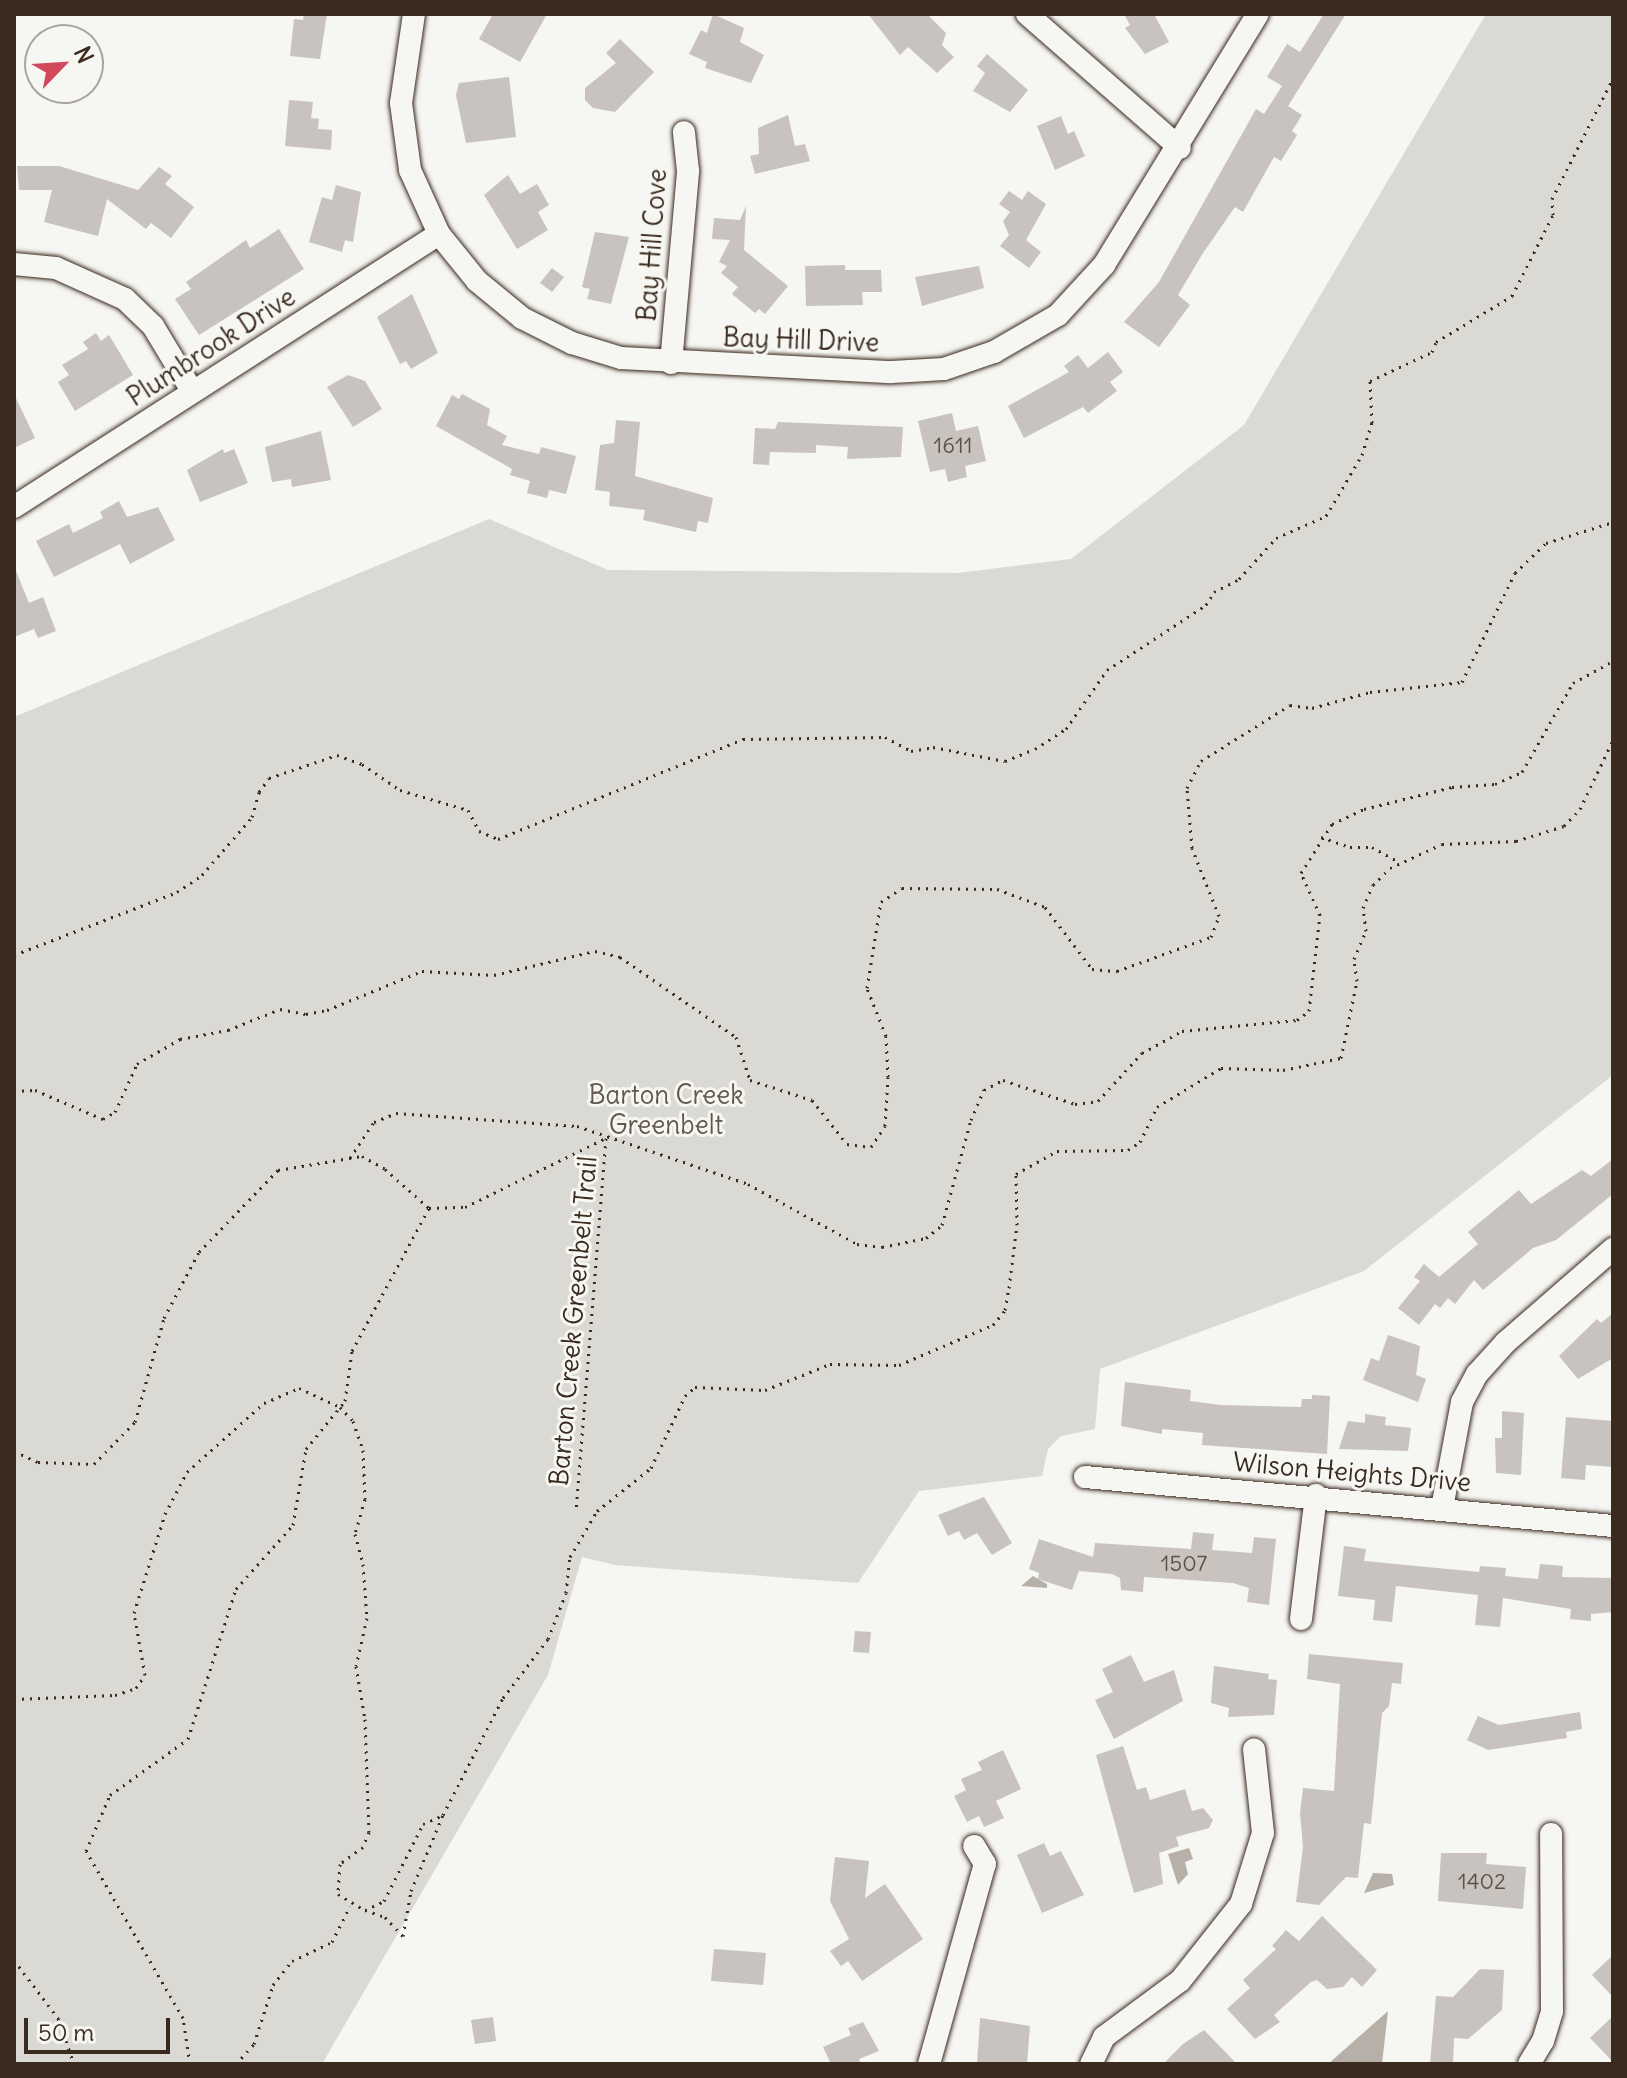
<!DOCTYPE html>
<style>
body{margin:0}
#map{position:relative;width:1627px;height:2078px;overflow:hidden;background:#f6f6f2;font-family:Delius,sans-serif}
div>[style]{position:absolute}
.green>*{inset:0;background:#dad9d3}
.water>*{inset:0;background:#b6b0a9}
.building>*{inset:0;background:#c8c3be}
.path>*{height:3px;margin-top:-1.5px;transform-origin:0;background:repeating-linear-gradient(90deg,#3b2a1e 0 2px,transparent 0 8px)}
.roads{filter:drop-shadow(0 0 2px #3b2a1e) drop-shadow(0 0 2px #3b2a1e)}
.minor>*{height:22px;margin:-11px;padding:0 11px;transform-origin:11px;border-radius:11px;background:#f6f6f2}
span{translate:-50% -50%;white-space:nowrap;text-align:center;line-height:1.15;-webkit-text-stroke:6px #f6f6f2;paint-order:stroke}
.number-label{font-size:22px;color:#5e5046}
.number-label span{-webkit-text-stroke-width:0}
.street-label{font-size:26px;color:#3b2a1e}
.park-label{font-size:26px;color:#63564b}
.frame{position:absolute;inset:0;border:16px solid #3b2a1e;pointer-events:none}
.north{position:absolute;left:24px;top:24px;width:80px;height:80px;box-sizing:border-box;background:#f6f6f2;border:2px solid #aba49d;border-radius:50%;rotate:65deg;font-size:22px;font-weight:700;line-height:32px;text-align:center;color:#3b2a1e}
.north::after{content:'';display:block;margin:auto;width:28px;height:36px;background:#d1495b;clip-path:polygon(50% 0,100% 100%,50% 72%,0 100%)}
.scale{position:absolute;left:24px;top:2018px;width:146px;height:36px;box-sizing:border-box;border:4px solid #3b2a1e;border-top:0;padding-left:10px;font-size:24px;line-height:28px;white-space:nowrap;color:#3b2a1e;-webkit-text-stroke:6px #f6f6f2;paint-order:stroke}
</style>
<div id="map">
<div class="green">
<i style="clip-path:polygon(1486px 14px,1613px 14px,1613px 1075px,1364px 1271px,1100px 1369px,1095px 1429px,1061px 1436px,1048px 1449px,1042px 1476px,919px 1491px,858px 1583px,615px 1565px,582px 1557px,548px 1675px,322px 2064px,14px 2064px,14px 717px,489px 519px,608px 570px,958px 573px,1071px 559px,1244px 425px)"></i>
</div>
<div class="water">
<i style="clip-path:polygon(1033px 1576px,1047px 1584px,1047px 1588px,1021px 1586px)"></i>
<i style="clip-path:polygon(1189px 1848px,1193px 1859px,1185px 1862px,1188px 1874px,1178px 1885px,1168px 1854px)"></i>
<i style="clip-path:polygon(1373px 1873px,1392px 1874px,1394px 1885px,1364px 1893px)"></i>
<i style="clip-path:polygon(1388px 2011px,1382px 2064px,1328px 2064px)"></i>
</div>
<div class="building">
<i style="clip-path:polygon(304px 14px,327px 14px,320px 59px,290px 56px,294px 19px,303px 20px)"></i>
<i style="clip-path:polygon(493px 14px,547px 14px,520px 62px,479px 39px)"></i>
<i style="clip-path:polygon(713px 14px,744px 28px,740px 42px,764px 55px,751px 83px,705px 68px,707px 62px,689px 54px,701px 30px,707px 33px)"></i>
<i style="clip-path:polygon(868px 14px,927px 14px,946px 33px,942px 45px,954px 57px,937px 73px,908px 47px,900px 55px)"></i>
<i style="clip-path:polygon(1124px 14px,1154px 14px,1169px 42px,1145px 54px,1125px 28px,1130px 25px)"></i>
<i style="clip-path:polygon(1324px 14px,1346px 14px,1288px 106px,1302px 115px,1292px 131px,1297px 135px,1281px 161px,1274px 157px,1243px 212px,1235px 207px,1203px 253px,1178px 295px,1190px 305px,1159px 347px,1124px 322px,1159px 282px,1256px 109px,1264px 114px,1282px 86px,1267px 77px,1287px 44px,1300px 52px)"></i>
<i style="clip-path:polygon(620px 39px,654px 72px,615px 112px,593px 108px,585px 100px,585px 88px,616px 63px,606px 53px)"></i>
<i style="clip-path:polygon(987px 54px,1028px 90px,1010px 112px,973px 91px,985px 73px,977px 66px)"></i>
<i style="clip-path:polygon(509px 77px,516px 137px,466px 143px,456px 95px,459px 83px)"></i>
<i style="clip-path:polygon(289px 100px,313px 102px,311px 118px,319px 119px,318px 129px,332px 130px,331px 150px,285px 146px)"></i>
<i style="clip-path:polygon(788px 115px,795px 146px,805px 144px,810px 161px,755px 174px,750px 156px,759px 154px,758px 128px)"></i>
<i style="clip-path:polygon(1061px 116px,1068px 134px,1074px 131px,1085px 156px,1055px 170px,1037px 126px)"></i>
<i style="clip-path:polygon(17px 166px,59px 166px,138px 190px,159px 167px,172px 176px,165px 184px,194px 207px,171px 238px,151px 223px,146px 229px,107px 199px,98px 236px,44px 222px,52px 190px,19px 190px)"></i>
<i style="clip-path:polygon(508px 175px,520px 194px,537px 184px,549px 205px,538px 212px,548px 230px,517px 249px,484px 195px)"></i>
<i style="clip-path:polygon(336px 185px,361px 192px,353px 242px,345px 240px,342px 252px,309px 242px,322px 197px,332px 200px)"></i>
<i style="clip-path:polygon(1009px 191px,1022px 200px,1028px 191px,1046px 204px,1026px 240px,1041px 252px,1029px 268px,1000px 246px,1009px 235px,1003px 221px,1010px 212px,999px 204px)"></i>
<i style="clip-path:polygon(746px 206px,744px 250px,788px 286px,765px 314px,759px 309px,755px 313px,732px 294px,738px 287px,721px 273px,727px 266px,719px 262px,730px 240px,712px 239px,714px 218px,740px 220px)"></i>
<i style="clip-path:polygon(279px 229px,304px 269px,199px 335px,175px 299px,191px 289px,186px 282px,246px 240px,250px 248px)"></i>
<i style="clip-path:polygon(595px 232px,629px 237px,611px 304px,587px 299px,590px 289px,582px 287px)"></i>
<i style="clip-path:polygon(845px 265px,845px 270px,881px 270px,882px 292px,862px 292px,863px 305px,806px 306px,805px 266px)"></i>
<i style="clip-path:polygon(979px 266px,984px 288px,922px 306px,915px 277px)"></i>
<i style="clip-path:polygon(552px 268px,564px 277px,552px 292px,540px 283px)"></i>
<i style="clip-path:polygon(412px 294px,438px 353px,411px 369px,406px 361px,400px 364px,377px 317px)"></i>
<i style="clip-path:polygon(96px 333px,101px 341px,109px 335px,133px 375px,75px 411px,58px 382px,69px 375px,62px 365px,88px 349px,83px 342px)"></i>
<i style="clip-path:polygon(1108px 352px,1123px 372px,1110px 382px,1117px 391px,1088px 413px,1083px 407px,1024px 438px,1008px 406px,1069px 372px,1064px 366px,1078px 355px,1088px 368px)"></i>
<i style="clip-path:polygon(348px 375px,365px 381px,382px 409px,353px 427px,327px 387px)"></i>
<i style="clip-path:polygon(14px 394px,35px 438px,14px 448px)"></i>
<i style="clip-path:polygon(462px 394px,490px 409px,487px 425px,507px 436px,502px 445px,539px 454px,541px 447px,576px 456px,566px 494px,549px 490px,547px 498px,527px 493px,530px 481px,510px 475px,512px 469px,436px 426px,452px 395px,459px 399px)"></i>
<i style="clip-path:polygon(952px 413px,956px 431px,978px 426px,986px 461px,965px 466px,967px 477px,948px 482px,945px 469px,930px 472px,918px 421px)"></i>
<i style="clip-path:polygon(616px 420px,640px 422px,635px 476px,713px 498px,708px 523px,698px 521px,696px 532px,643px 520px,645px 510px,609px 506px,610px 492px,595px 490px,600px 445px,614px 443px)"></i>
<i style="clip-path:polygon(778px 422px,903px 427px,901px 457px,847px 459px,848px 447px,816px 445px,816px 453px,770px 452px,769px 465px,753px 464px,755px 428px,775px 429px)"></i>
<i style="clip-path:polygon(321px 431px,331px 480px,292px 487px,291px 479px,272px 482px,265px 447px)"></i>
<i style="clip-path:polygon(223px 449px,224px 453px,234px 449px,248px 483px,200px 502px,187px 470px)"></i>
<i style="clip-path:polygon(119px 501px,127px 517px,158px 507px,175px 540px,130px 564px,120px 544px,54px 577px,36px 541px,69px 524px,73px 533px,103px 518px,100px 512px)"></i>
<i style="clip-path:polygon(14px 566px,29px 603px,43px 597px,56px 631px,38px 638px,34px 629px,14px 637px)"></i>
<i style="clip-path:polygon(1613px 1159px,1613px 1194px,1556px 1240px,1533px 1248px,1483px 1290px,1474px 1280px,1455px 1304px,1448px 1298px,1440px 1308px,1435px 1304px,1419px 1325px,1398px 1308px,1420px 1281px,1414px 1277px,1424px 1264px,1439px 1277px,1478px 1244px,1468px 1232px,1519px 1190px,1531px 1204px,1582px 1170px,1591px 1176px)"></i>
<i style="clip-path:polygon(1613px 1313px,1613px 1358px,1578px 1379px,1559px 1356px,1597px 1319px,1601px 1323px)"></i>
<i style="clip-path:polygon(1388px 1335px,1420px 1346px,1416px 1375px,1426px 1379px,1418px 1402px,1363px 1380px,1371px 1358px,1379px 1361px)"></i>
<i style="clip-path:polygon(1125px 1382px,1191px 1390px,1190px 1401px,1221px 1405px,1301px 1407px,1302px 1399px,1312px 1399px,1312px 1395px,1330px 1396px,1327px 1454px,1202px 1445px,1203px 1433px,1162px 1429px,1162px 1434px,1121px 1426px)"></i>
<i style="clip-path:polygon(1502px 1411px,1524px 1413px,1521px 1475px,1496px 1473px,1495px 1438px,1502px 1438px)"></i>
<i style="clip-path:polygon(1365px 1414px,1386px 1417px,1385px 1425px,1411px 1428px,1408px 1451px,1339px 1449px,1348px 1421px,1365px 1423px)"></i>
<i style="clip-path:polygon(1566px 1417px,1613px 1421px,1613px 1467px,1586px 1465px,1585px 1480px,1561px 1478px)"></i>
<i style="clip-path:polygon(984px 1497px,1012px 1543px,992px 1555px,977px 1533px,964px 1540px,959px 1531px,948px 1536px,938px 1515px)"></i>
<i style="clip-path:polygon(1193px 1532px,1214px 1534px,1212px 1550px,1252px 1553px,1254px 1537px,1276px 1539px,1269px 1605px,1247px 1602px,1249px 1588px,1233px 1583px,1144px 1577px,1143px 1592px,1121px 1590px,1120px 1578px,1112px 1574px,1079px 1571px,1072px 1590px,1038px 1579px,1039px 1573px,1029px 1569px,1039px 1539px,1093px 1557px,1095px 1543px,1191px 1549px)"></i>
<i style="clip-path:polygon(1344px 1546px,1366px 1549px,1364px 1561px,1479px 1572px,1480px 1566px,1506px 1568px,1505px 1576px,1538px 1579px,1540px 1564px,1563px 1566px,1562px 1577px,1613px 1578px,1613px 1612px,1591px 1614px,1591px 1621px,1570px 1619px,1571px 1609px,1503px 1598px,1500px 1627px,1475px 1625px,1478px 1595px,1396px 1586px,1392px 1622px,1373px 1620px,1375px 1600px,1338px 1596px)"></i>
<i style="clip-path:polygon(855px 1631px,871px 1632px,869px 1653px,853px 1652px)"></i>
<i style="clip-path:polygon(1309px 1654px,1403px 1663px,1401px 1684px,1392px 1683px,1389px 1706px,1382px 1713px,1371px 1824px,1364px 1823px,1358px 1878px,1346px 1877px,1319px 1905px,1296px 1902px,1303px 1847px,1300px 1813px,1303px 1788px,1334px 1791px,1340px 1684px,1307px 1679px)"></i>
<i style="clip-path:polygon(1131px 1655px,1144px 1682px,1174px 1670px,1183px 1701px,1114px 1739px,1095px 1700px,1113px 1692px,1102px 1669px)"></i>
<i style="clip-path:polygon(1214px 1666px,1269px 1674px,1268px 1679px,1277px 1680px,1274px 1715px,1228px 1717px,1229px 1708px,1211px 1703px)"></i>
<i style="clip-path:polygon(1580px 1712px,1582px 1729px,1566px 1732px,1567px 1738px,1488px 1750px,1467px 1740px,1478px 1716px,1499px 1725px)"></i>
<i style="clip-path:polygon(1123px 1746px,1137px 1790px,1146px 1787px,1150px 1800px,1185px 1789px,1192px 1811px,1203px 1808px,1213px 1820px,1209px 1828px,1176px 1837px,1179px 1846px,1159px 1853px,1163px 1884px,1134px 1893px,1096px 1755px)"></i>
<i style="clip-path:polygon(1003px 1750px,1021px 1789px,996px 1801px,1004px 1818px,984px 1827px,979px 1816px,967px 1822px,954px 1796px,966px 1790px,961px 1779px,982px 1770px,978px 1762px)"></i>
<i style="clip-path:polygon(1044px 1843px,1050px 1856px,1061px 1851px,1084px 1895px,1042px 1913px,1017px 1855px)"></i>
<i style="clip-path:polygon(1441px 1853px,1487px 1853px,1486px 1864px,1526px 1867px,1523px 1909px,1438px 1901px)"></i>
<i style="clip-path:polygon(835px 1857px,869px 1861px,865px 1898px,885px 1884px,923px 1939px,862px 1981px,848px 1961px,841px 1966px,830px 1951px,849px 1939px,830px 1901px)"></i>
<i style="clip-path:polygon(1322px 1916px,1377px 1970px,1362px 1987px,1352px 1977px,1343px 1987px,1327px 1989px,1317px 1980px,1311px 1982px,1274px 2015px,1280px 2022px,1255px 2039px,1227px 2009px,1250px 1988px,1243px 1980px,1276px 1949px,1272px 1946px,1286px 1930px,1299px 1941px)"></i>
<i style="clip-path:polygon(714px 1949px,766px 1953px,763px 1985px,711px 1981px)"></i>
<i style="clip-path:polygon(1613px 1955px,1613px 1997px,1592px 1975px)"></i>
<i style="clip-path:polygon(1480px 1969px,1504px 1970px,1502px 2010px,1468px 2039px,1454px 2038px,1453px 2064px,1430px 2064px,1436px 1996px,1453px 1997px)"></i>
<i style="clip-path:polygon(1613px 2016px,1613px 2062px,1590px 2038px)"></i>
<i style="clip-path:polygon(493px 2017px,496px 2041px,475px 2044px,471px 2020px)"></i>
<i style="clip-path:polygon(980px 2018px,1030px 2026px,1027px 2064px,977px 2064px)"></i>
<i style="clip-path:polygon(863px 2022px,879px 2051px,859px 2059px,861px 2064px,831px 2064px,823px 2047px,851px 2035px,848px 2028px)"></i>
<i style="clip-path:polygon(1204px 2030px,1237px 2064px,1163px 2064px,1183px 2044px)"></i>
</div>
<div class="path">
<i style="left:1321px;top:837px;width:31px;rotate:19deg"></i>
<i style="left:1350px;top:847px;width:22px"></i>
<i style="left:1372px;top:847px;width:31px;rotate:29deg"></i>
<i style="left:14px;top:955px;width:175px;rotate:-21.1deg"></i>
<i style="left:177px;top:892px;width:30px;rotate:-34deg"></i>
<i style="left:202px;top:875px;width:77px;rotate:-49.2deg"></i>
<i style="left:252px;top:817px;width:26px;rotate:-74deg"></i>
<i style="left:259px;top:792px;width:17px;rotate:-54deg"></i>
<i style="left:269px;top:778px;width:72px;rotate:-18.7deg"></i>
<i style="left:337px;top:755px;width:27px;rotate:20deg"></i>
<i style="left:362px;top:764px;width:46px;rotate:34.4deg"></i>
<i style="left:400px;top:790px;width:71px;rotate:16.4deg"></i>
<i style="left:468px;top:810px;width:24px;rotate:62deg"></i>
<i style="left:479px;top:831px;width:21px;rotate:23deg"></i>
<i style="left:498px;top:839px;width:265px;rotate:-22.2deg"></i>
<i style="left:743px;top:739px;width:142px;rotate:-0.8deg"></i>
<i style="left:885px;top:737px;width:30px;rotate:28deg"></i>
<i style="left:911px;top:751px;width:22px;rotate:-10deg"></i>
<i style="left:933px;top:747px;width:73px;rotate:11deg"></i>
<i style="left:1005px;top:761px;width:32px;rotate:-22deg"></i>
<i style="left:1035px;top:749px;width:37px;rotate:-33deg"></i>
<i style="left:1066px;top:729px;width:72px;rotate:-55.2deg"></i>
<i style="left:1107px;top:670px;width:118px;rotate:-33.3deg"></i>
<i style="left:1206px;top:605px;width:15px;rotate:-58deg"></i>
<i style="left:1214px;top:592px;width:28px;rotate:-27deg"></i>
<i style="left:1239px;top:579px;width:55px;rotate:-47.9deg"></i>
<i style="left:1276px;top:538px;width:55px;rotate:-23.7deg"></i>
<i style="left:1326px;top:516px;width:71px;rotate:-59.5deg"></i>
<i style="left:1362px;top:455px;width:34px;rotate:-73deg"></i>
<i style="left:1372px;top:423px;width:42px;rotate:-92.7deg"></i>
<i style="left:1370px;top:381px;width:68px;rotate:-25.1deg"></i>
<i style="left:1432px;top:352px;width:11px;rotate:-68deg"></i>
<i style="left:1436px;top:342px;width:89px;rotate:-31.2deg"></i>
<i style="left:1512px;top:296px;width:91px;rotate:-63.2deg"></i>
<i style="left:1553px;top:215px;width:16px;rotate:-94deg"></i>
<i style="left:1552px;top:199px;width:136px;rotate:-63.2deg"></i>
<i style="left:14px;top:1091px;width:21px;rotate:-3deg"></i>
<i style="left:35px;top:1090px;width:74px;rotate:23.1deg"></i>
<i style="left:103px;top:1119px;width:14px;rotate:-30deg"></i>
<i style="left:115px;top:1112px;width:53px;rotate:-65.4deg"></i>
<i style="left:137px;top:1064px;width:50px;rotate:-30.2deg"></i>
<i style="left:180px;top:1039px;width:49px;rotate:-10.6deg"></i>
<i style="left:228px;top:1030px;width:56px;rotate:-22deg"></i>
<i style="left:280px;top:1009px;width:26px;rotate:11deg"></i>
<i style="left:306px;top:1014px;width:21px;rotate:-11deg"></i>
<i style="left:327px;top:1010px;width:103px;rotate:-22.3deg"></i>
<i style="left:422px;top:971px;width:72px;rotate:3.2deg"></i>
<i style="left:494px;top:975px;width:104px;rotate:-13.4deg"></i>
<i style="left:595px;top:951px;width:26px;rotate:13deg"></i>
<i style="left:620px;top:957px;width:141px;rotate:34.6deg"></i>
<i style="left:736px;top:1037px;width:45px;rotate:72deg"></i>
<i style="left:750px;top:1080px;width:65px;rotate:17.9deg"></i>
<i style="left:812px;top:1100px;width:56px;rotate:51.5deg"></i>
<i style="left:847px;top:1144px;width:24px;rotate:7deg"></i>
<i style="left:871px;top:1147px;width:25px;rotate:-56deg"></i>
<i style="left:885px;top:1126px;width:49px;rotate:-86.5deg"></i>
<i style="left:888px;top:1077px;width:41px;rotate:-92.8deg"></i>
<i style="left:886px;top:1036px;width:52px;rotate:-111.6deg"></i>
<i style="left:867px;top:988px;width:87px;rotate:-80.8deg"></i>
<i style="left:881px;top:902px;width:25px;rotate:-34deg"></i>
<i style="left:902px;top:888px;width:95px;rotate:0.6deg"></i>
<i style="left:997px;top:889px;width:51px;rotate:20.6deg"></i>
<i style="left:1045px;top:907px;width:78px;rotate:52.8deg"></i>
<i style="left:1092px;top:969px;width:25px;rotate:5deg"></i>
<i style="left:1117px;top:971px;width:100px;rotate:-19.9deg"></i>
<i style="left:1211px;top:937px;width:22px;rotate:-69deg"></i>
<i style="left:1219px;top:916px;width:73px;rotate:-111.7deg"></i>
<i style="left:1192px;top:848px;width:60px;rotate:-94.8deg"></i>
<i style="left:1187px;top:788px;width:30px;rotate:-63deg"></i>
<i style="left:1201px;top:761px;width:105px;rotate:-32.2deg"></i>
<i style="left:1290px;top:705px;width:22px;rotate:8deg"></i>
<i style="left:1312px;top:708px;width:60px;rotate:-15.4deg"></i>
<i style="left:1370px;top:692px;width:93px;rotate:-6.2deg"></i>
<i style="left:1462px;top:682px;width:121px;rotate:-64.1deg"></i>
<i style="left:1515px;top:573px;width:43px;rotate:-44.1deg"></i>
<i style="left:1546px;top:543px;width:70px;rotate:-17.4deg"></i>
<i style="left:350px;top:1158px;width:43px;rotate:-56.3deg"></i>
<i style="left:374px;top:1122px;width:24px;rotate:-22deg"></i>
<i style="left:396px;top:1113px;width:181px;rotate:4.1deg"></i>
<i style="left:577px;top:1126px;width:181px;rotate:18.7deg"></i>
<i style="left:748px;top:1184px;width:124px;rotate:28.8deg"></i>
<i style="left:857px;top:1244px;width:25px;rotate:7deg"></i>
<i style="left:882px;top:1247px;width:45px;rotate:-11.6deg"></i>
<i style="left:926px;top:1238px;width:21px;rotate:-39deg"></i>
<i style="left:942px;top:1225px;width:109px;rotate:-74.6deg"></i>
<i style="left:971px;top:1120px;width:33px;rotate:-67deg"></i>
<i style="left:984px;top:1090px;width:21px;rotate:-28deg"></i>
<i style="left:1003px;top:1080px;width:76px;rotate:18.4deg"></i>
<i style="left:1075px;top:1104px;width:23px;rotate:-7deg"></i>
<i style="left:1098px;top:1101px;width:65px;rotate:-47.5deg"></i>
<i style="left:1142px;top:1053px;width:46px;rotate:-28.8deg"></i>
<i style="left:1182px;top:1031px;width:116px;rotate:-5.5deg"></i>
<i style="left:1297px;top:1020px;width:15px;rotate:-37deg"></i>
<i style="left:1309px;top:1011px;width:97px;rotate:-83.5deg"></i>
<i style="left:1320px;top:915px;width:46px;rotate:-114.3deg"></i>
<i style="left:1301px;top:873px;width:58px;rotate:-57.7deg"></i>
<i style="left:1332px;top:824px;width:35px;rotate:-25deg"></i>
<i style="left:1364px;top:809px;width:91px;rotate:-14deg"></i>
<i style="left:1452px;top:787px;width:43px;rotate:-4deg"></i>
<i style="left:1495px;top:784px;width:30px;rotate:-24deg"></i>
<i style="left:1522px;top:772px;width:103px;rotate:-60.2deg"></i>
<i style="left:1573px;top:683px;width:46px;rotate:-28.8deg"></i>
<i style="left:14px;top:1451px;width:26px;rotate:25deg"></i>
<i style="left:38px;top:1462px;width:56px;rotate:2deg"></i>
<i style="left:94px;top:1464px;width:59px;rotate:-45.7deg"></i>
<i style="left:135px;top:1422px;width:108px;rotate:-74.4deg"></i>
<i style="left:164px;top:1318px;width:75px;rotate:-62.1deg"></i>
<i style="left:199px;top:1252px;width:114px;rotate:-46.1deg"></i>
<i style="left:278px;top:1170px;width:85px;rotate:-9.5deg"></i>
<i style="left:362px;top:1156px;width:26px;rotate:29deg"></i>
<i style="left:385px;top:1169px;width:59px;rotate:41.6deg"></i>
<i style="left:14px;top:1699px;width:101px;rotate:-2.3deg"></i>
<i style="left:115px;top:1695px;width:22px;rotate:-18deg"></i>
<i style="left:136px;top:1688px;width:16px;rotate:-55deg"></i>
<i style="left:145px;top:1675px;width:63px;rotate:-100.1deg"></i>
<i style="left:134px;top:1613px;width:104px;rotate:-72.6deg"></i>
<i style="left:165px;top:1514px;width:47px;rotate:-62.4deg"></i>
<i style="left:187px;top:1472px;width:103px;rotate:-41.9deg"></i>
<i style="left:264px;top:1403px;width:38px;rotate:-23deg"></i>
<i style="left:299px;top:1388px;width:45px;rotate:24.9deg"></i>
<i style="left:340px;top:1407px;width:19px;rotate:47deg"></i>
<i style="left:353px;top:1421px;width:31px;rotate:71deg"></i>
<i style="left:363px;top:1450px;width:49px;rotate:87.7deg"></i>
<i style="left:365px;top:1499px;width:36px;rotate:106deg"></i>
<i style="left:355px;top:1534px;width:31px;rotate:75deg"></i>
<i style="left:363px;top:1564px;width:54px;rotate:85.8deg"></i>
<i style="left:367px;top:1618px;width:49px;rotate:102.9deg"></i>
<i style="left:356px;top:1666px;width:54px;rotate:80.4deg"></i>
<i style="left:365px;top:1719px;width:113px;rotate:88deg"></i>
<i style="left:369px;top:1832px;width:16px;rotate:112deg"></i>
<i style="left:363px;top:1847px;width:29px;rotate:144deg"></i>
<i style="left:340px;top:1864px;width:30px;rotate:94deg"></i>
<i style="left:338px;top:1894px;width:31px;rotate:31deg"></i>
<i style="left:365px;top:1910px;width:21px;rotate:-25deg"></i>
<i style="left:384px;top:1901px;width:86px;rotate:-63.1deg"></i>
<i style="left:423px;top:1824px;width:22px;rotate:-24deg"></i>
<i style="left:365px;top:1910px;width:21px;rotate:19deg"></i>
<i style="left:385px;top:1917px;width:26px;rotate:47deg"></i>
<i style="left:403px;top:1936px;width:46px;rotate:-79.9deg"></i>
<i style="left:411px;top:1891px;width:82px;rotate:-67.2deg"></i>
<i style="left:443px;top:1815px;width:131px;rotate:-62.9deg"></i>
<i style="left:503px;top:1698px;width:74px;rotate:-52.7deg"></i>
<i style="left:548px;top:1639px;width:49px;rotate:-68.6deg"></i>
<i style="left:566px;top:1593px;width:36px;rotate:-84deg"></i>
<i style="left:570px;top:1557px;width:53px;rotate:-59.6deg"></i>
<i style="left:597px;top:1511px;width:69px;rotate:-38.5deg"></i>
<i style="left:651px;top:1468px;width:80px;rotate:-64.7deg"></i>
<i style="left:685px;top:1396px;width:13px;rotate:-42deg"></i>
<i style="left:695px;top:1387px;width:70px;rotate:2.5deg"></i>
<i style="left:765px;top:1390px;width:70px;rotate:-21.8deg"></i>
<i style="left:830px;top:1364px;width:69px;rotate:0.8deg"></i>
<i style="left:899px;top:1365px;width:102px;rotate:-23.1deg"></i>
<i style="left:993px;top:1325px;width:19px;rotate:-51deg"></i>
<i style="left:1005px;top:1310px;width:22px;rotate:-80deg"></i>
<i style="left:1009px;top:1288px;width:64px;rotate:-82.8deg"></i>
<i style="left:1017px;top:1225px;width:51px;rotate:-91.1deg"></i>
<i style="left:1016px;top:1174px;width:47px;rotate:-29.3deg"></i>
<i style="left:1057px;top:1151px;width:71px;rotate:-0.8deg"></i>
<i style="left:1128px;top:1150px;width:14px;rotate:-34deg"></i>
<i style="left:1140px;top:1142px;width:39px;rotate:-64deg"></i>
<i style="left:1157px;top:1107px;width:75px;rotate:-31.4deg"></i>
<i style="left:1221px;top:1068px;width:62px;rotate:1.8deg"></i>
<i style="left:1283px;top:1070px;width:59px;rotate:-11.7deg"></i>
<i style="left:1341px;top:1058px;width:79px;rotate:-78.3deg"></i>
<i style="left:1357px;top:981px;width:22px;rotate:-98deg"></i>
<i style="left:1354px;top:959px;width:30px;rotate:-67deg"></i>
<i style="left:1366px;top:931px;width:23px;rotate:-97deg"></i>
<i style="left:1363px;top:908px;width:25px;rotate:-67deg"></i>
<i style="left:1373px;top:885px;width:24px;rotate:-45deg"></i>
<i style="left:1390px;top:868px;width:57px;rotate:-24.8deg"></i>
<i style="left:1442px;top:844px;width:74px;rotate:-2.3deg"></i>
<i style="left:1516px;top:841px;width:50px;rotate:-17.4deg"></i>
<i style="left:1564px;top:826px;width:23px;rotate:-47deg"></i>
<i style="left:1580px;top:809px;width:76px;rotate:-64.4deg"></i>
<i style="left:14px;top:1960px;width:73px;rotate:52.8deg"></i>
<i style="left:58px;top:2018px;width:49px;rotate:70.8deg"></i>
<i style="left:190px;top:2064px;width:47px;rotate:-98.7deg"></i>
<i style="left:183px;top:2018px;width:193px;rotate:-120.1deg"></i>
<i style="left:86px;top:1851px;width:61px;rotate:-66.8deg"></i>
<i style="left:110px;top:1795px;width:96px;rotate:-35.7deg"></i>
<i style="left:188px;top:1739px;width:157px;rotate:-72.3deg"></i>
<i style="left:236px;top:1589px;width:86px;rotate:-48.3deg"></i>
<i style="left:293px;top:1525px;width:77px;rotate:-80.3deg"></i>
<i style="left:306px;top:1449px;width:62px;rotate:-50.9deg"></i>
<i style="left:345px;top:1401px;width:50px;rotate:-82deg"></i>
<i style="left:352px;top:1351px;width:162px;rotate:-61.7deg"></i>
<i style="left:429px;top:1208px;width:36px;rotate:-2deg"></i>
<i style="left:465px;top:1207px;width:157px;rotate:-26.1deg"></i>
<i style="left:606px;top:1138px;width:370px;rotate:94.6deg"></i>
<i style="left:236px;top:2064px;width:27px;rotate:-48deg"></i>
<i style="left:254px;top:2044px;width:62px;rotate:-72.1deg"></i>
<i style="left:273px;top:1985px;width:31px;rotate:-52deg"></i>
<i style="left:292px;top:1961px;width:44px;rotate:-25.4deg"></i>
<i style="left:332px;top:1942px;width:40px;rotate:-63.4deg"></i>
</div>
<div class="roads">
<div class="minor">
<i style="left:414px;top:14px;width:90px;rotate:98.3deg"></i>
<i style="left:401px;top:103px;width:68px;rotate:82.3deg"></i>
<i style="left:410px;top:170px;width:70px;rotate:65.6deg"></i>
<i style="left:439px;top:234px;width:60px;rotate:51deg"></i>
<i style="left:477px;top:281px;width:58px;rotate:39.4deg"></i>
<i style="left:522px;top:318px;width:56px;rotate:26.6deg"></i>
<i style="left:572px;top:343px;width:51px;rotate:17deg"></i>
<i style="left:621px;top:358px;width:271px;rotate:3deg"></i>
<i style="left:892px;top:372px;width:52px;rotate:-3.3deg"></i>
<i style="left:944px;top:369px;width:53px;rotate:-18.8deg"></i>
<i style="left:994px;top:352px;width:74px;rotate:-30deg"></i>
<i style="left:1058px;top:315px;width:68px;rotate:-47.4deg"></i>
<i style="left:1104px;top:265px;width:294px;rotate:-58.5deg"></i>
<i style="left:1027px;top:14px;width:203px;rotate:41.2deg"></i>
<i style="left:14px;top:264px;width:42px;rotate:5.4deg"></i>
<i style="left:56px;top:268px;width:76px;rotate:24.2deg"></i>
<i style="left:125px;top:299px;width:39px;rotate:44deg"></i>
<i style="left:153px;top:326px;width:76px;rotate:59deg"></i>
<i style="left:671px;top:363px;width:193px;rotate:-84.9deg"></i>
<i style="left:688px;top:171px;width:39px;rotate:-96deg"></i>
<i style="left:14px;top:507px;width:505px;rotate:-32.71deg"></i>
<i style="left:1085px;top:1477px;width:530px;rotate:5.3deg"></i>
<i style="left:1442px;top:1508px;width:108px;rotate:-79.3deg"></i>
<i style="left:1462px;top:1402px;width:32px;rotate:-62deg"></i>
<i style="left:1477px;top:1374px;width:43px;rotate:-47.8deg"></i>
<i style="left:1506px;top:1342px;width:142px;rotate:-41deg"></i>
<i style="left:1301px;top:1619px;width:125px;rotate:-83.1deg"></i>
<i style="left:929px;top:2064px;width:208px;rotate:-74.4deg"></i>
<i style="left:985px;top:1864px;width:21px;rotate:-121deg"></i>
<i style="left:1091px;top:2064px;width:30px;rotate:-64deg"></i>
<i style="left:1104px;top:2037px;width:94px;rotate:-36.4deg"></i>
<i style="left:1180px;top:1981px;width:98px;rotate:-51.6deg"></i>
<i style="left:1241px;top:1904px;width:74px;rotate:-72.8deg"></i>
<i style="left:1263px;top:1833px;width:84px;rotate:-96.1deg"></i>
<i style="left:1529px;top:2064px;width:27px;rotate:-59deg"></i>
<i style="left:1543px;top:2041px;width:31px;rotate:-73deg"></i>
<i style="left:1552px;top:2011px;width:177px;rotate:-90.3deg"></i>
</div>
</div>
<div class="number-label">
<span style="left:953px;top:446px">1611</span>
<span style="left:1184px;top:1564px">1507</span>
<span style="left:1482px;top:1882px">1402</span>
</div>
<div class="street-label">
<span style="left:652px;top:245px;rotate:-86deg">Bay Hill Cove</span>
<span style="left:801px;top:340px;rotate:2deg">Bay Hill Drive</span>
<span style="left:211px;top:347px;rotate:-33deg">Plumbrook Drive</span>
<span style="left:573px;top:1321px;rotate:-85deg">Barton Creek Greenbelt Trail</span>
<span style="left:1352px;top:1472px;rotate:5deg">Wilson Heights Drive</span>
</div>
<div class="park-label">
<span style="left:666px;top:1110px">Barton Creek<br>Greenbelt</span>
</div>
<div class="frame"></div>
<div class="north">N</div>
<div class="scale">50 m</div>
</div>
